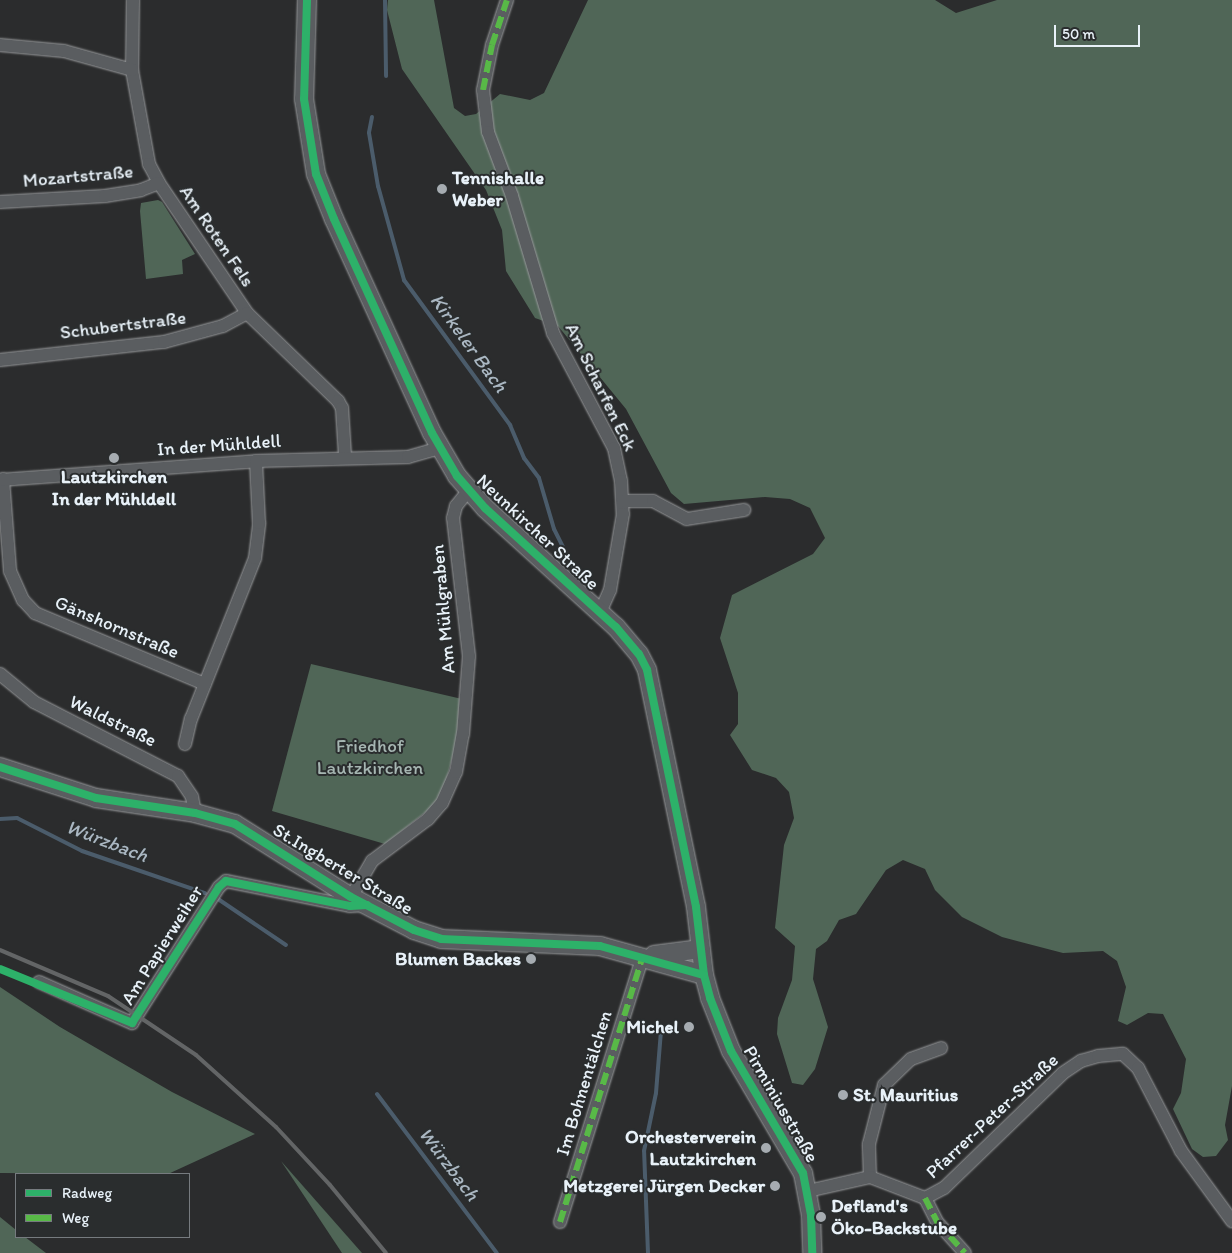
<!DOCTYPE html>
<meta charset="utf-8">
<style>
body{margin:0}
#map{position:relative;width:1232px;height:1253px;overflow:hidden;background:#2b2c2d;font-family:Itim,sans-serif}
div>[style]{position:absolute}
.green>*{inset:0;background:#506657}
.stream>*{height:4px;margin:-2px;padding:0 2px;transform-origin:2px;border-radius:2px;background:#4b5c6b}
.roads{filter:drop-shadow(0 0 1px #96989a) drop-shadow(0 0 1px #96989a)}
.minor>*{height:12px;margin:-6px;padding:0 6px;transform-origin:6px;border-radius:6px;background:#5a5d60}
.secondary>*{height:18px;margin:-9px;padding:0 9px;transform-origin:9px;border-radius:9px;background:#5a5d60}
.rail>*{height:4px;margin:-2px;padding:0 2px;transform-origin:2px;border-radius:2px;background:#636566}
.quiet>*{height:6px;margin-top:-3px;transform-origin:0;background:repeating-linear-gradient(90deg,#58b947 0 12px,transparent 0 18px)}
.cycleway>*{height:8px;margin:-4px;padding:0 4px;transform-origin:4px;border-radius:4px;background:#2db169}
.dots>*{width:14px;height:14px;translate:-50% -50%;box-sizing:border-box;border:2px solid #2a2d2e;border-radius:50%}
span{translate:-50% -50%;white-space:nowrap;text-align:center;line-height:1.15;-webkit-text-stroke:4px #2a2d2e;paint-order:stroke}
.street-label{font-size:19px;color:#e8f1f8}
.poi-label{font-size:19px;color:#e8f1f8;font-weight:700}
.left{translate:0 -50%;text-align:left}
.right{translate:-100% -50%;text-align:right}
.park-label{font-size:19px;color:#a6b6b2}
.water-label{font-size:20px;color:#aab7c2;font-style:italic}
.legend{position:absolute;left:15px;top:1173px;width:175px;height:65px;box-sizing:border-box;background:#2a2d2e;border:1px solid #767b7f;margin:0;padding:6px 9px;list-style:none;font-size:15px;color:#e8f1f8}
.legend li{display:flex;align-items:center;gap:10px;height:25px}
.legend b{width:25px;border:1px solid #767b7f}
.scale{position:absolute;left:1054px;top:25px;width:86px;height:22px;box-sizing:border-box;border:2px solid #e8f1f8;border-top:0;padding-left:6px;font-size:15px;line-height:18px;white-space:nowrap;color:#e8f1f8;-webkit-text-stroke:4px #2a2d2e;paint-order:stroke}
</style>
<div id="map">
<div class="green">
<i style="clip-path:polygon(388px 0,434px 0,454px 108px,465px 116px,476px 114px,500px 94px,530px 100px,544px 93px,588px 0,935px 0,956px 13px,997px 0,1232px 0,1232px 1086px,1225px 1125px,1228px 1140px,1216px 1156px,1203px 1157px,1192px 1149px,1173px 1109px,1181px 1093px,1186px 1059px,1163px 1014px,1148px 1013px,1127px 1025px,1118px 1021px,1126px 987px,1117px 961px,1103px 951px,1063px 953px,1002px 937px,962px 917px,935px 890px,925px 869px,903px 860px,886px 870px,856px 914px,839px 920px,827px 941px,816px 949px,813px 979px,828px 1027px,815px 1069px,803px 1085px,792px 1083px,777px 1034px,778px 1018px,792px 980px,795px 946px,775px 928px,784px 845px,794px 818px,789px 792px,776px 778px,752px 770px,730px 735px,738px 724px,738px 693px,720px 638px,732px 595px,813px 554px,825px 538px,810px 508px,790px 499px,765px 497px,684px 504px,671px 493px,626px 409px,558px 326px,535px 318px,506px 271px,502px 230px,486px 190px,402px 69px,387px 10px)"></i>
<i style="clip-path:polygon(158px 200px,162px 202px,195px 254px,182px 260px,183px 274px,146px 279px,140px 211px,141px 203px)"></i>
<i style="clip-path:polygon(311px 664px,462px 699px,456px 744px,444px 788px,432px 807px,385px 844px,272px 811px)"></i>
<i style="clip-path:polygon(0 987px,60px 1027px,172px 1092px,255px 1134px,168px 1174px,0 1173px)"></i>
<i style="clip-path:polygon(281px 1161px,362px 1253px,342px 1253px)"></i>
<i style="clip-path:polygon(0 1217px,16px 1230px,16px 1237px,25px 1237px,46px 1253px,0 1253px)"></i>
</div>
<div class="stream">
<i style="left:385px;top:0;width:76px;rotate:89.2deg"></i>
<i style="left:372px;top:117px;width:16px;rotate:101deg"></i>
<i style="left:369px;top:133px;width:54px;rotate:80.4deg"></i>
<i style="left:378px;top:186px;width:98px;rotate:74.5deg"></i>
<i style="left:404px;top:280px;width:180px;rotate:53.8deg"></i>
<i style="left:510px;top:425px;width:36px;rotate:67deg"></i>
<i style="left:524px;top:458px;width:25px;rotate:53deg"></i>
<i style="left:539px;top:478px;width:53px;rotate:73.6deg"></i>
<i style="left:554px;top:529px;width:54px;rotate:63.4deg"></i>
<i style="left:0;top:819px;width:17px;rotate:-3deg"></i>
<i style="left:17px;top:818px;width:73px;rotate:26.9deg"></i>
<i style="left:82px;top:851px;width:130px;rotate:18.9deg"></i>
<i style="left:218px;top:899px;width:82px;rotate:34.1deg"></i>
<i style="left:377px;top:1094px;width:199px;rotate:53deg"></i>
<i style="left:648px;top:1253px;width:102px;rotate:-92.2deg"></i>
<i style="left:644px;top:1151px;width:59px;rotate:-78.3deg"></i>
<i style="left:656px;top:1093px;width:62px;rotate:-85.4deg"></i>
</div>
<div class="roads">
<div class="minor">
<i style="left:133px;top:0;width:70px;rotate:90.8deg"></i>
<i style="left:132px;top:70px;width:96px;rotate:79.7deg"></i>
<i style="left:149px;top:164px;width:21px;rotate:62deg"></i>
<i style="left:159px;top:183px;width:157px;rotate:55.9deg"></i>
<i style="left:247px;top:313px;width:127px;rotate:44deg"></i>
<i style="left:338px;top:401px;width:8px;rotate:60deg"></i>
<i style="left:342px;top:408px;width:48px;rotate:86.4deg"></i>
<i style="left:507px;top:0;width:47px;rotate:108.4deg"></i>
<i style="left:492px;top:45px;width:46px;rotate:101.3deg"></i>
<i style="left:483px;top:90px;width:42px;rotate:83.2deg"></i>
<i style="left:488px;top:132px;width:68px;rotate:69.4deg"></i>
<i style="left:512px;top:196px;width:143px;rotate:73.3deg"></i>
<i style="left:553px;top:333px;width:130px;rotate:62.1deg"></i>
<i style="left:614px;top:448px;width:34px;rotate:78deg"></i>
<i style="left:621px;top:481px;width:33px;rotate:87deg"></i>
<i style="left:623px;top:514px;width:77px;rotate:99.7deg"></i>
<i style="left:610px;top:590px;width:24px;rotate:114deg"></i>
<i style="left:0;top:45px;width:64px;rotate:5.4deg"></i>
<i style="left:64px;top:51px;width:71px;rotate:15.6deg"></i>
<i style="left:0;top:202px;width:105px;rotate:-3.3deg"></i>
<i style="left:105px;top:196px;width:36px;rotate:-9deg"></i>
<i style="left:141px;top:190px;width:19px;rotate:-21deg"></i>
<i style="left:0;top:360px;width:165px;rotate:-6.3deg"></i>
<i style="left:164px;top:342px;width:61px;rotate:-15.2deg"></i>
<i style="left:223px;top:326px;width:27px;rotate:-28deg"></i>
<i style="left:3px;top:479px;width:92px;rotate:85.6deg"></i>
<i style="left:10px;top:571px;width:32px;rotate:66deg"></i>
<i style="left:23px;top:600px;width:18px;rotate:47deg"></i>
<i style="left:35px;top:613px;width:184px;rotate:22.7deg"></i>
<i style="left:0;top:480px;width:257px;rotate:-4.2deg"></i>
<i style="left:256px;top:461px;width:152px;rotate:-1.5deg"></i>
<i style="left:408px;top:457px;width:33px;rotate:-16deg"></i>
<i style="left:623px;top:501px;width:30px"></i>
<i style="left:653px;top:501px;width:38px;rotate:28deg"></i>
<i style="left:687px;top:519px;width:58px;rotate:-9deg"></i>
<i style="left:0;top:674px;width:44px;rotate:39.5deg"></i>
<i style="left:34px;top:702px;width:162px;rotate:27.2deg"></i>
<i style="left:178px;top:776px;width:25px;rotate:56deg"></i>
<i style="left:192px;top:797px;width:16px;rotate:79deg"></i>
<i style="left:185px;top:744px;width:26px;rotate:-77deg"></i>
<i style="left:191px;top:719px;width:173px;rotate:-68.3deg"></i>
<i style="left:255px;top:558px;width:35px;rotate:-83deg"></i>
<i style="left:259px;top:523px;width:62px;rotate:-92.8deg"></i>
<i style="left:351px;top:897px;width:42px;rotate:-59.7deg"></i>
<i style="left:372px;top:861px;width:70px;rotate:-36.9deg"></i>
<i style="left:428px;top:819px;width:21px;rotate:-49deg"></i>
<i style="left:442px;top:803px;width:34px;rotate:-66deg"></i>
<i style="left:456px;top:772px;width:39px;rotate:-80deg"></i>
<i style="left:463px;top:734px;width:78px;rotate:-85.6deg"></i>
<i style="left:469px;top:656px;width:139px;rotate:-96.6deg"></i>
<i style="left:453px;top:518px;width:12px;rotate:-76deg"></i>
<i style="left:456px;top:506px;width:21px;rotate:-51deg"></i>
<i style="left:39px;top:982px;width:102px;rotate:23.8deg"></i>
<i style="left:132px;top:1023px;width:161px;rotate:-57.4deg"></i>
<i style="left:219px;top:887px;width:9px;rotate:-41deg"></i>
<i style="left:226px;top:881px;width:126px;rotate:11.4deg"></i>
<i style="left:350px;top:906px;width:17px;rotate:-3deg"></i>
<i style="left:870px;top:1177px;width:33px;rotate:-92deg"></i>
<i style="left:869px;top:1144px;width:61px;rotate:-75.7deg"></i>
<i style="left:884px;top:1085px;width:37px;rotate:-44deg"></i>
<i style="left:911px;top:1059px;width:32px;rotate:-20deg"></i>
<i style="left:808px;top:1191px;width:64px;rotate:-12.7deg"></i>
<i style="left:870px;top:1177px;width:59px;rotate:20.9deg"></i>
<i style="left:925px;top:1198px;width:21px;rotate:-28deg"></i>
<i style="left:944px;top:1188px;width:165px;rotate:-44deg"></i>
<i style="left:1063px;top:1073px;width:22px;rotate:-34deg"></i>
<i style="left:1081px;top:1061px;width:18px;rotate:-16deg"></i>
<i style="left:1098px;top:1056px;width:25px;rotate:-5deg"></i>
<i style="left:1123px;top:1054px;width:21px;rotate:43deg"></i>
<i style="left:1138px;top:1068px;width:93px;rotate:62.6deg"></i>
<i style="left:1181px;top:1151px;width:87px;rotate:53.9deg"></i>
<i style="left:925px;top:1198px;width:28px;rotate:63deg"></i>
<i style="left:938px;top:1223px;width:40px;rotate:48deg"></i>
<i style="left:560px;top:1222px;width:279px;rotate:-72.7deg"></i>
</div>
<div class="secondary">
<i style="left:307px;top:0;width:99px;rotate:91.7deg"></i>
<i style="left:304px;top:99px;width:76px;rotate:80.9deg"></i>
<i style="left:316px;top:174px;width:48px;rotate:68.2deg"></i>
<i style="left:334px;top:219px;width:235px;rotate:65.4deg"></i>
<i style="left:432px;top:433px;width:50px;rotate:59.8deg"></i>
<i style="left:457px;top:476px;width:43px;rotate:48.8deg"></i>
<i style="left:485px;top:508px;width:177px;rotate:42.3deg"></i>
<i style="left:616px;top:627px;width:35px;rotate:50deg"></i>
<i style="left:639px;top:654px;width:18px;rotate:63deg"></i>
<i style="left:647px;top:670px;width:242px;rotate:78.3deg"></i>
<i style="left:696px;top:907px;width:68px;rotate:83.3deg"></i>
<i style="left:704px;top:975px;width:24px;rotate:75deg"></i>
<i style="left:710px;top:998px;width:57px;rotate:68.4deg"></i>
<i style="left:731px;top:1051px;width:142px;rotate:59.5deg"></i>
<i style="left:803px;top:1173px;width:43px;rotate:79.2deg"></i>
<i style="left:811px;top:1215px;width:38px;rotate:88deg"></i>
<i style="left:0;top:767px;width:101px;rotate:17.9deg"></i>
<i style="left:96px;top:798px;width:100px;rotate:8.6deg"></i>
<i style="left:195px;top:813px;width:41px;rotate:15.4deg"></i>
<i style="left:235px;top:824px;width:137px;rotate:32.2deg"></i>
<i style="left:351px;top:897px;width:71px;rotate:27.6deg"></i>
<i style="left:414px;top:930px;width:28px;rotate:18deg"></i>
<i style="left:441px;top:939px;width:159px;rotate:2.5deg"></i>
<i style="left:600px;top:946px;width:108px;rotate:15.6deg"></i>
<i style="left:654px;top:955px;width:47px;rotate:-7.3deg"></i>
</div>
</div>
<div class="rail">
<i style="left:0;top:950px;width:117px;rotate:23.1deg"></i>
<i style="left:108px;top:996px;width:106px;rotate:33.8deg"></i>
<i style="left:196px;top:1055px;width:108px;rotate:42deg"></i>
<i style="left:276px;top:1127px;width:79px;rotate:47deg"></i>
<i style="left:330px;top:1185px;width:88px;rotate:50.5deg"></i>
</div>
<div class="quiet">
<i style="left:483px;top:90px;width:46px;rotate:-78.7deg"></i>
<i style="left:492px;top:45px;width:47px;rotate:-71.6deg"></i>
<i style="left:925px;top:1198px;width:28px;rotate:63deg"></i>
<i style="left:938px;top:1223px;width:40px;rotate:48deg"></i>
<i style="left:560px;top:1222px;width:279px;rotate:-72.7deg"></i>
</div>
<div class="cycleway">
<i style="left:307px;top:0;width:99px;rotate:91.7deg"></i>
<i style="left:304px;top:99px;width:76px;rotate:80.9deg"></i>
<i style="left:316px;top:174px;width:48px;rotate:68.2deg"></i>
<i style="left:334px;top:219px;width:235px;rotate:65.4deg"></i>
<i style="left:432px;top:433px;width:50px;rotate:59.8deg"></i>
<i style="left:457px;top:476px;width:43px;rotate:48.8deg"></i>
<i style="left:485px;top:508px;width:177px;rotate:42.3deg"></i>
<i style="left:616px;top:627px;width:35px;rotate:50deg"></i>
<i style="left:639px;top:654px;width:18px;rotate:63deg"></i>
<i style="left:647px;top:670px;width:242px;rotate:78.3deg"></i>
<i style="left:696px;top:907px;width:68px;rotate:83.3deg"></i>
<i style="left:704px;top:975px;width:24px;rotate:75deg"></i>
<i style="left:710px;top:998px;width:57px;rotate:68.4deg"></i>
<i style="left:731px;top:1051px;width:142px;rotate:59.5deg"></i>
<i style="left:803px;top:1173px;width:43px;rotate:79.2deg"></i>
<i style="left:811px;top:1215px;width:38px;rotate:88deg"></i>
<i style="left:0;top:767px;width:101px;rotate:17.9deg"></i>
<i style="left:96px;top:798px;width:100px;rotate:8.6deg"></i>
<i style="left:195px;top:813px;width:41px;rotate:15.4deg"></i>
<i style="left:235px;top:824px;width:137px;rotate:32.2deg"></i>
<i style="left:351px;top:897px;width:71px;rotate:27.6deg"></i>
<i style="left:414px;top:930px;width:28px;rotate:18deg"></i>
<i style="left:441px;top:939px;width:159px;rotate:2.5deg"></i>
<i style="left:600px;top:946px;width:108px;rotate:15.6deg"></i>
<i style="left:0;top:969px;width:143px;rotate:22.2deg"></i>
<i style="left:132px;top:1023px;width:161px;rotate:-57.4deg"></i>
<i style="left:219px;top:887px;width:9px;rotate:-41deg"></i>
<i style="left:226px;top:881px;width:126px;rotate:11.4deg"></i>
<i style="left:350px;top:906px;width:17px;rotate:-3deg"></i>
</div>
<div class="dots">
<i style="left:442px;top:189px;background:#a6acb1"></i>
<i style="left:114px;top:458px;background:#a6acb1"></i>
<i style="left:531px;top:959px;background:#a6acb1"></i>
<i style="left:689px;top:1027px;background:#a6acb1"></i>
<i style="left:843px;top:1095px;background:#a6acb1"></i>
<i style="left:766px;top:1148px;background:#a6acb1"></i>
<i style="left:775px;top:1186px;background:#a6acb1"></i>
<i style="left:821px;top:1217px;background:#a6acb1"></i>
</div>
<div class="street-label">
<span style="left:78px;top:176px;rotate:-5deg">Mozartstraße</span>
<span style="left:217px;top:236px;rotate:56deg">Am Roten Fels</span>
<span style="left:123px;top:325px;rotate:-7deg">Schubertstraße</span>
<span style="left:601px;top:387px;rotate:64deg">Am Scharfen Eck</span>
<span style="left:219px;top:445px;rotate:-4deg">In der Mühldell</span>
<span style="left:538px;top:532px;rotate:43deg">Neunkircher Straße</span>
<span style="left:443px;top:609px;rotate:-95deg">Am Mühlgraben</span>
<span style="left:117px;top:627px;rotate:23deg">Gänshornstraße</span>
<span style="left:113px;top:721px;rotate:26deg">Waldstraße</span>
<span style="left:343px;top:869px;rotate:31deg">St.Ingberter Straße</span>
<span style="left:162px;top:945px;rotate:-58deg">Am Papierweiher</span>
<span style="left:584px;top:1083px;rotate:-73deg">Im Bohnentälchen</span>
<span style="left:781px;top:1104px;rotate:60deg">Pirminiusstraße</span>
<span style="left:992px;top:1116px;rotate:-43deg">Pfarrer-Peter-Straße</span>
</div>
<div class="poi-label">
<span class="left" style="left:452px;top:189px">Tennishalle<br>Weber</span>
<span style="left:114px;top:488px">Lautzkirchen<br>In der Mühldell</span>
<span class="right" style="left:521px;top:959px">Blumen Backes</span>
<span class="right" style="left:679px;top:1027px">Michel</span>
<span class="left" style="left:853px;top:1095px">St. Mauritius</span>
<span class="right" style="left:756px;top:1148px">Orchesterverein<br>Lautzkirchen</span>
<span class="right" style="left:765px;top:1186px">Metzgerei Jürgen Decker</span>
<span class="left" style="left:831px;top:1217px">Defland's<br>Öko-Backstube</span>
</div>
<div class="park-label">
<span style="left:370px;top:757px">Friedhof<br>Lautzkirchen</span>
</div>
<div class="water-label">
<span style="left:469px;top:343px;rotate:54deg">Kirkeler Bach</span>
<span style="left:107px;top:841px;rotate:21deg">Würzbach</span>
<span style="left:449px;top:1164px;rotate:53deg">Würzbach</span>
</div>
<ul class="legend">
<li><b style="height:6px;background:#2db169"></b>Radweg</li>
<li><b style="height:6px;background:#58b947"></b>Weg</li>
</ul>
<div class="scale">50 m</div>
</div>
